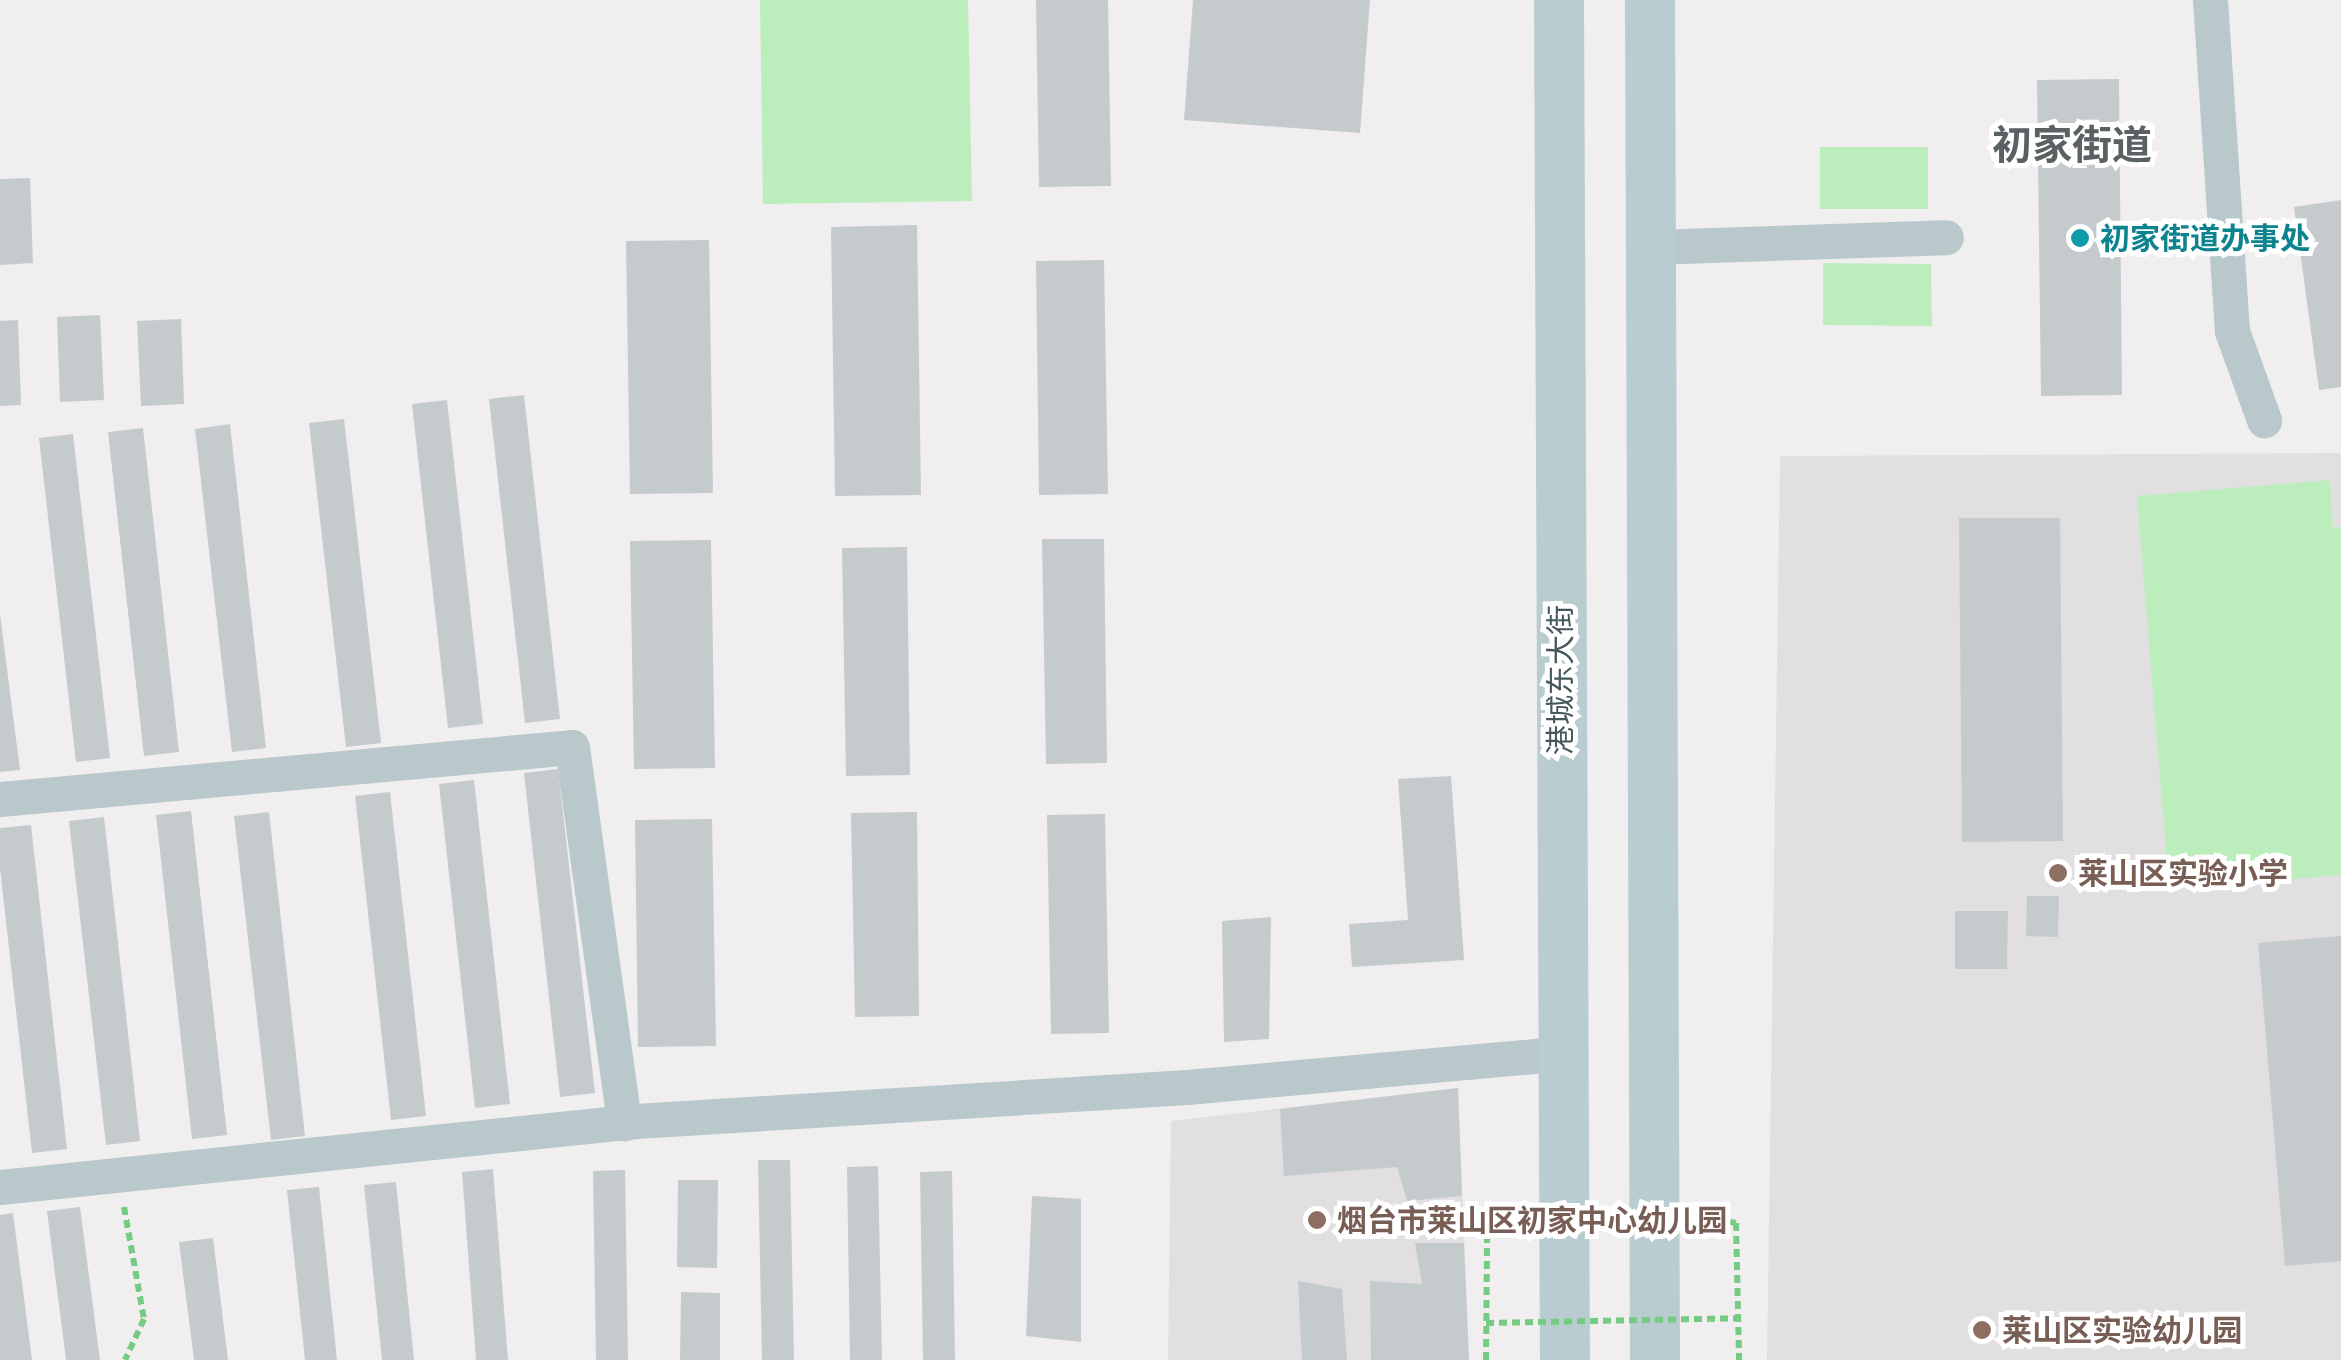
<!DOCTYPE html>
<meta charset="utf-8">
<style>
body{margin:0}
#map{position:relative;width:2341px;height:1360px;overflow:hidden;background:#f0eeef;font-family:"Titillium Web","Noto Sans SC",sans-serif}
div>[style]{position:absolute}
.education>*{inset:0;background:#e1dfe0}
.green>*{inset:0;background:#bceebd}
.building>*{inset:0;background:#c5cbcd}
.path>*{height:6px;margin-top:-3px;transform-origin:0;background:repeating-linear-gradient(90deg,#75cb81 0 8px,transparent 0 13px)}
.street>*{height:35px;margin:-17.5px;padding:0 17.5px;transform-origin:17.5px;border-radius:17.5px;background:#b9c8cb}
.secondary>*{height:50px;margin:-25px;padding:0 25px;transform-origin:25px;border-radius:25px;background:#b9ccd0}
.path-bridge>*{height:6px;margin-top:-3px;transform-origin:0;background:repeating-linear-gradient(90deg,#75cb81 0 8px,transparent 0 13px)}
.dots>*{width:28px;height:28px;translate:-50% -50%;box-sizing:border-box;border:5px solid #fff;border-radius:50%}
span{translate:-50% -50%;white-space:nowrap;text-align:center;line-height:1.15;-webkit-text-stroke:10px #fff;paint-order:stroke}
.culture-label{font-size:30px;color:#0d838f;font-weight:700}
.left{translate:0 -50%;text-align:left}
.street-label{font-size:30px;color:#46585b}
.education-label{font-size:30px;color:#785e54;font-weight:700}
.district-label{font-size:40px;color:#5a6163;font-weight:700}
</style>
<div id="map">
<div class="education">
<i style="clip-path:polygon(2341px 453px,2341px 1360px,1767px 1360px,1780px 456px)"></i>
<i style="clip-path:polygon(1458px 1088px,1469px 1360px,1168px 1360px,1171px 1121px)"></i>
</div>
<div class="green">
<i style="clip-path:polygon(760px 0,968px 0,972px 201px,763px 204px)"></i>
<i style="clip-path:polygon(1820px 147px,1928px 147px,1928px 209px,1820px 209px)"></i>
<i style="clip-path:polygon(1823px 263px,1931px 264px,1932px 326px,1823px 325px)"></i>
<i style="clip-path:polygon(2330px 480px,2333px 527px,2341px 527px,2341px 875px,2169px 889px,2137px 496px)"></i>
</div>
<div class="building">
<i style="clip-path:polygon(1036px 0,1108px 0,1111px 186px,1039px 187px)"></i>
<i style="clip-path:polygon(1193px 0,1370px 0,1360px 133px,1184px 120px)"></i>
<i style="clip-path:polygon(2119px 79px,2122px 395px,2041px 396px,2037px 80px)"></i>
<i style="clip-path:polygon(30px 178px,33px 263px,0 265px,0 179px)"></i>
<i style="clip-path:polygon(2341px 200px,2341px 387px,2319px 390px,2294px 207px)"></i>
<i style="clip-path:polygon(917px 225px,921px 495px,835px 496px,831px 227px)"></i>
<i style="clip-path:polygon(709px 240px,713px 493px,630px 494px,626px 241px)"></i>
<i style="clip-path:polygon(1104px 260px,1108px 494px,1039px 495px,1036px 261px)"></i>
<i style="clip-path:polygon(100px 315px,104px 400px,60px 402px,57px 317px)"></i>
<i style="clip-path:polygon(181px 319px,184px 404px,141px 406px,137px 321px)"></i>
<i style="clip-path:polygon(18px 320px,21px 405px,0 406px,0 321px)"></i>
<i style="clip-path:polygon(524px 395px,560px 719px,525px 723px,489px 399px)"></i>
<i style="clip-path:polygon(447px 400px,483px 724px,448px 728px,412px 404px)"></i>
<i style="clip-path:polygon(344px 419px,381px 743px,346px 747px,309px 423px)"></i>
<i style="clip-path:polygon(230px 424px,266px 748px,232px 752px,195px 429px)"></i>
<i style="clip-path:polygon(143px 428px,179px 752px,144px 756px,108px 432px)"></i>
<i style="clip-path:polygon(73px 434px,110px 758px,76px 762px,39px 438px)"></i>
<i style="clip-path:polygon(1959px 518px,2060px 518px,2063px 841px,1962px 842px)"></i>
<i style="clip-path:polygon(1042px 539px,1104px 539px,1107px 763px,1046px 764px)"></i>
<i style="clip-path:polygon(711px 540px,715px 768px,634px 769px,630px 541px)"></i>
<i style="clip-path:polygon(907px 547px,910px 775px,846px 776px,842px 548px)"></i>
<i style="clip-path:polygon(0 614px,20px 770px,0 772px)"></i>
<i style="clip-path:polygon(558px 769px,595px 1093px,560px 1097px,524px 773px)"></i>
<i style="clip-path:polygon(1451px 776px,1464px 960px,1352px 967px,1349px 924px,1408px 920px,1398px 779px)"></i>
<i style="clip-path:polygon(474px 780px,510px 1104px,475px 1108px,439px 784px)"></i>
<i style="clip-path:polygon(390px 792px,426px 1116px,391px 1120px,355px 796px)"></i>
<i style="clip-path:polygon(191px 811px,227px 1135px,192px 1139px,156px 815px)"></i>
<i style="clip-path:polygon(269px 812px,305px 1136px,271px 1140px,234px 816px)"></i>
<i style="clip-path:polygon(917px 812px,919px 1016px,855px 1017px,851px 813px)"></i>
<i style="clip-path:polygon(1105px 814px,1109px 1033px,1051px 1034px,1047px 815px)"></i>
<i style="clip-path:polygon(104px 817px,140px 1141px,106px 1145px,69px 821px)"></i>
<i style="clip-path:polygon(712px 819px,716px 1046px,638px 1047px,635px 820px)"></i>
<i style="clip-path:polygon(31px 825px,67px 1149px,32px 1153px,0 868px,0 828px)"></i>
<i style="clip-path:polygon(2027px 896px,2059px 896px,2058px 937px,2026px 936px)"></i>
<i style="clip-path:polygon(1955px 911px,2008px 911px,2007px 969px,1955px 969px)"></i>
<i style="clip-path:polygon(1271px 917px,1269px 1039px,1224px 1042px,1222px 921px)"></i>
<i style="clip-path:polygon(2341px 936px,2341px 1261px,2285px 1266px,2258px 943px)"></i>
<i style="clip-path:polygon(1458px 1088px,1462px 1196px,1407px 1201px,1397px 1167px,1284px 1176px,1280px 1109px)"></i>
<i style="clip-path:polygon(758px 1160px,790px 1160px,794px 1360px,762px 1360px)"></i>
<i style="clip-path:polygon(878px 1166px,882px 1360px,850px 1360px,847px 1167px)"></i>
<i style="clip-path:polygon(493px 1169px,508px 1360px,476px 1360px,462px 1172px)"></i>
<i style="clip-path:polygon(625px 1170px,628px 1360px,596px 1360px,593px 1171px)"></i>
<i style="clip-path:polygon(952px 1171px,955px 1360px,923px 1360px,920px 1172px)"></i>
<i style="clip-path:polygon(678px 1180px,718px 1180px,717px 1268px,677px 1267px)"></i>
<i style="clip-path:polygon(396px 1182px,414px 1360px,382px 1360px,364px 1185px)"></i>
<i style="clip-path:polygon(319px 1187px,337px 1360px,305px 1360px,287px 1190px)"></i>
<i style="clip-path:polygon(1032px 1196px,1081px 1199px,1081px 1342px,1026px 1336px)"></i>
<i style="clip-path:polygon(80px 1207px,100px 1360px,66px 1360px,47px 1211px)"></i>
<i style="clip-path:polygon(13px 1213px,32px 1360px,0 1360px,0 1215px)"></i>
<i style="clip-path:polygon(213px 1238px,228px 1360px,194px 1360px,179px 1242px)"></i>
<i style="clip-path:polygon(1415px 1243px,1464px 1243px,1469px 1360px,1371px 1360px,1370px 1281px,1422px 1284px)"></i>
<i style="clip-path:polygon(1298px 1281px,1342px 1289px,1347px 1360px,1302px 1360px)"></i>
<i style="clip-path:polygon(681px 1292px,720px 1293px,720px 1360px,680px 1360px)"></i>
</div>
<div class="path">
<i style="left:124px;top:1207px;width:114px;rotate:79.9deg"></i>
<i style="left:144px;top:1319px;width:45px;rotate:114.9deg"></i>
<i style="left:1730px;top:1222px;width:6px;rotate:9deg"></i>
<i style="left:1736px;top:1223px;width:137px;rotate:88.7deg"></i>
<i style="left:1486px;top:1360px;width:126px;rotate:-89.5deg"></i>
<i style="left:1487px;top:1234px;width:6px"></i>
</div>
<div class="street">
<i style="left:2210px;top:0;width:332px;rotate:86.2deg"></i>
<i style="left:2232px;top:331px;width:95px;rotate:70.2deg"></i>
<i style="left:1652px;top:247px;width:294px;rotate:-1.9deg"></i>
<i style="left:0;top:799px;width:574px;rotate:-5.19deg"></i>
<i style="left:572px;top:747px;width:380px;rotate:82.1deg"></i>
<i style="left:0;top:1187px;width:639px;rotate:-5.92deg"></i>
<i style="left:636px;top:1121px;width:552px;rotate:-3.53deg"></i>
<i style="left:1187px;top:1087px;width:374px;rotate:-5.1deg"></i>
</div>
<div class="secondary">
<i style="left:1559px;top:0;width:1360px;rotate:89.75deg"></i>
<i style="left:1650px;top:0;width:1360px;rotate:89.79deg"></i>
</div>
<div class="path-bridge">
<i style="left:1486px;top:1323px;width:253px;rotate:-1.1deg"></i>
</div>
<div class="dots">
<i style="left:2080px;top:238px;background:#0f9aa8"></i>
<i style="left:2058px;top:873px;background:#8d6e63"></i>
<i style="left:1317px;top:1220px;background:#8d6e63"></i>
<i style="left:1982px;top:1330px;background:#8d6e63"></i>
</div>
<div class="culture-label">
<span class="left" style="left:2100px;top:238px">初家街道办事处</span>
</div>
<div class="street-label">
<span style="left:1560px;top:680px;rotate:-90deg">港城东大街</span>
</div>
<div class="education-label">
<span class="left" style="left:2078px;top:873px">莱山区实验小学</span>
<span class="left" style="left:1337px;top:1220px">烟台市莱山区初家中心幼儿园</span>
<span class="left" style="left:2002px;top:1330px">莱山区实验幼儿园</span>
</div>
<div class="district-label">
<span style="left:2072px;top:145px">初家街道</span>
</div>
</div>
